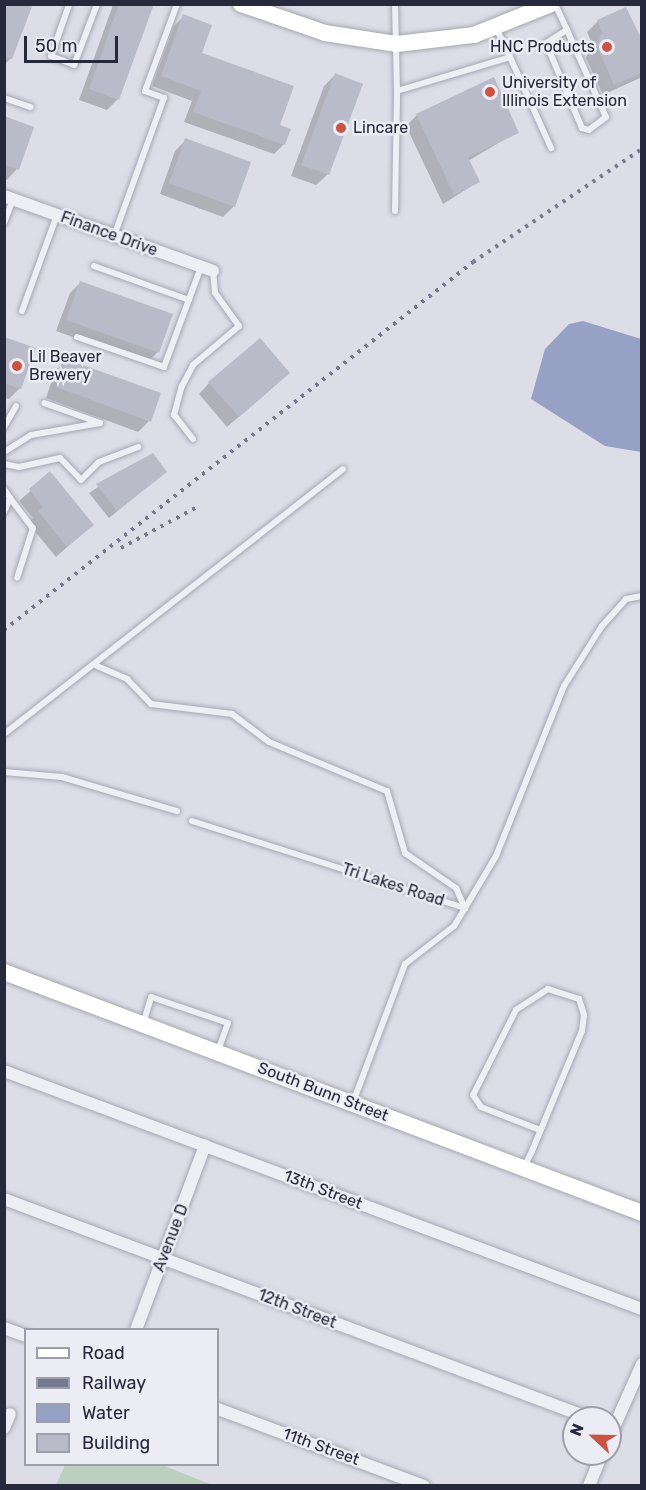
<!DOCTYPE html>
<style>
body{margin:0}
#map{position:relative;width:646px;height:1490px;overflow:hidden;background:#dcdde6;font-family:Rubik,sans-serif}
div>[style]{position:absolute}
.green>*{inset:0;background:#bdd0be}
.water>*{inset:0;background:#97a1c6}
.shadow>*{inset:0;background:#0003}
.building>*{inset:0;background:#b9bbc9}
.roads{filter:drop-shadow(0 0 2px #a5a7b3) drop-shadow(0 0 2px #a5a7b3)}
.lane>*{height:6px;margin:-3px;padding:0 3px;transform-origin:3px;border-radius:3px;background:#eeeff4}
.street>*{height:12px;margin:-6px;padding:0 6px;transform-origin:6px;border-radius:6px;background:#eeeff4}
.secondary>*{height:16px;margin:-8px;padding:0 8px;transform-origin:8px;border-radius:8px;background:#fff}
.rail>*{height:4px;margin-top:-2px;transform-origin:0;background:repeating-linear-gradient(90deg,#76788f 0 3px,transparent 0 9px)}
.dots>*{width:16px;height:16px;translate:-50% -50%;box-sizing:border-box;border:3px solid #ebecf4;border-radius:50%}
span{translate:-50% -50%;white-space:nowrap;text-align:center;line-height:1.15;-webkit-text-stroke:5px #ebecf4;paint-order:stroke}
.poi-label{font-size:16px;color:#26283c}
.right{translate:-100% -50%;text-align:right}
.left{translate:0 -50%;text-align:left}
.street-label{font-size:16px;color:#26283c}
.frame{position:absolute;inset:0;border:6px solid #26283c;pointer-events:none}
.legend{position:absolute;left:24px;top:1328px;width:195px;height:138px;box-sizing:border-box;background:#ebecf4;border:2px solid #9c9eaa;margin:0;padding:8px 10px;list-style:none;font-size:18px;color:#26283c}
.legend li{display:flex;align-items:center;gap:12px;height:30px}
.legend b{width:30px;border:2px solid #9c9eaa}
.north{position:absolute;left:562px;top:1406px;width:60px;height:60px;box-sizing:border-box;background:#ebecf4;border:2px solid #9c9eaa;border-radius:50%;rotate:292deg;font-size:16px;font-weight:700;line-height:24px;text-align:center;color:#26283c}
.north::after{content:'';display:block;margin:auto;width:21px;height:27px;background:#cb5341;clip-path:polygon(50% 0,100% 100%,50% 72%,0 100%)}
.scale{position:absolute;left:24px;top:36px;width:94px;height:27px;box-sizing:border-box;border:3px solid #26283c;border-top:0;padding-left:8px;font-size:18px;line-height:21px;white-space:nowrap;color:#26283c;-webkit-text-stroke:4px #ebecf4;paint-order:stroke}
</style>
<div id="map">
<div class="green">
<i style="clip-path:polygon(65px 1465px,162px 1465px,212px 1485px,56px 1485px)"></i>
</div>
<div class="water">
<i style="clip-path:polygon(583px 321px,641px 339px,641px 452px,605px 446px,531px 399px,545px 349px,569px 324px)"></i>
</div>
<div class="shadow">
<i style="clip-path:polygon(4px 4px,11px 58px,4px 65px)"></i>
<i style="clip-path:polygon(152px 4px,118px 99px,107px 110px,79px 100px,113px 5px)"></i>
<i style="clip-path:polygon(184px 16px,200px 54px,278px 126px,284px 144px,274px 154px,184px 122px,192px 101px,152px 86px,174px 26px)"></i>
<i style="clip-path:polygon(598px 21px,642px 44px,642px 77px,603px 95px,586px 58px,592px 43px,587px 32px)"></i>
<i style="clip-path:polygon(335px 75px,361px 84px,327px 175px,316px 185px,291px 176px,324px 86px)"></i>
<i style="clip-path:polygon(417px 115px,517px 132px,468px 161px,478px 182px,443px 204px,406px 126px)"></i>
<i style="clip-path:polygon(4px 118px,17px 169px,7px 180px,4px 179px)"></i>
<i style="clip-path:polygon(186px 140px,234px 206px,223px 217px,160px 194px,175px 151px)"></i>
<i style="clip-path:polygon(81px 282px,171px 315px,157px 353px,146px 363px,56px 331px,70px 293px)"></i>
<i style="clip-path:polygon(4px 338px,20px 388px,9px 399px,4px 398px)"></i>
<i style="clip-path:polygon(66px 360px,149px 421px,138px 432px,46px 398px,55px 371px)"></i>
<i style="clip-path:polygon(209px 383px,277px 384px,227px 427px,199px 394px)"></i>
<i style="clip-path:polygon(131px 465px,157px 479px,109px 518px,89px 493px)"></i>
<i style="clip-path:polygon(50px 474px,92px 525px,56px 557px,28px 523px,33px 518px,19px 501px)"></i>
</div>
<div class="building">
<i style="clip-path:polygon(4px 4px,33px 4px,12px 59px,4px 56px)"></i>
<i style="clip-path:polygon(119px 4px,154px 4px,119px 100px,89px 89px)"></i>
<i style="clip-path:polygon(626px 7px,642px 40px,642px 73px,614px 85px,597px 46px,602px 32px,597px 20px)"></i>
<i style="clip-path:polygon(183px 14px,212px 25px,202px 53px,294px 86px,280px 125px,291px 129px,285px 145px,193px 112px,201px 91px,161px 76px)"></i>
<i style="clip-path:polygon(335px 73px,363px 84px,329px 175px,301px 165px)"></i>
<i style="clip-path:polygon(494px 77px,519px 133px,468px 157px,480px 182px,454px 195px,416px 114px)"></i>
<i style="clip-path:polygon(4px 116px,34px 127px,19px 170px,4px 164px)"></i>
<i style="clip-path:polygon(185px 138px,251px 162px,235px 207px,169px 183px)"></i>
<i style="clip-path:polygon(80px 281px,173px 314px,159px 353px,66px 320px)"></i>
<i style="clip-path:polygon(4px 337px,36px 348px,21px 389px,4px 383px)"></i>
<i style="clip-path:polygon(260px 338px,290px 373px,239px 417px,208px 382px)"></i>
<i style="clip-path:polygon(66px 359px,161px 393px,151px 422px,56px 387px)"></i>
<i style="clip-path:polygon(153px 453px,167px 472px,117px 511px,96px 484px)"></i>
<i style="clip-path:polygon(50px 471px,94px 525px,67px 547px,38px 511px,43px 507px,29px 489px)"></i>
</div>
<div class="roads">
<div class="lane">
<i style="left:395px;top:4px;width:87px;rotate:88.7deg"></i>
<i style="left:555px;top:4px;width:29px;rotate:65deg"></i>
<i style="left:567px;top:30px;width:95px;rotate:65.9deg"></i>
<i style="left:606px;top:117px;width:21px;rotate:143deg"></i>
<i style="left:589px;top:130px;width:7px;rotate:-164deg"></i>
<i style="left:582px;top:128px;width:92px;rotate:-113deg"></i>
<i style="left:546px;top:43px;width:25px;rotate:-32deg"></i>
<i style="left:69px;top:5px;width:54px;rotate:109.4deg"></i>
<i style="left:51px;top:56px;width:25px;rotate:21deg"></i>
<i style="left:74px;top:65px;width:65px;rotate:-69.3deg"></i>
<i style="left:496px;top:28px;width:32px;rotate:64deg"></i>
<i style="left:4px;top:98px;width:28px;rotate:19deg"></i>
<i style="left:395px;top:211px;width:120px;rotate:-89deg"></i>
<i style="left:397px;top:91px;width:118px;rotate:-16.7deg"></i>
<i style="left:510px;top:57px;width:100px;rotate:65.7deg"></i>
<i style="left:4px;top:223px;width:26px;rotate:-69deg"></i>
<i style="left:114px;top:236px;width:147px;rotate:-70.1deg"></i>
<i style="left:164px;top:98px;width:20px;rotate:-160deg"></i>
<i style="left:145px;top:91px;width:93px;rotate:-69.8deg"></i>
<i style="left:94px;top:266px;width:101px;rotate:19.7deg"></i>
<i style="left:22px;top:311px;width:102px;rotate:-70deg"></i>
<i style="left:77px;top:337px;width:92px;rotate:19deg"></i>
<i style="left:164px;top:367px;width:107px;rotate:-69.7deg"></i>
<i style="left:4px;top:427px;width:24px;rotate:-60deg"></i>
<i style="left:193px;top:439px;width:31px;rotate:-128deg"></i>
<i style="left:174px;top:415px;width:30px;rotate:-75deg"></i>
<i style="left:182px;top:386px;width:24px;rotate:-62deg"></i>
<i style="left:193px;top:365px;width:60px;rotate:-40.3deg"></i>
<i style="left:239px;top:326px;width:41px;rotate:-126deg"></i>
<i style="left:215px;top:293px;width:22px;rotate:-95deg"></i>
<i style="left:4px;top:452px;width:32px;rotate:-32deg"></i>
<i style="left:31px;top:435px;width:70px;rotate:-9.9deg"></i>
<i style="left:100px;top:423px;width:59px;rotate:-160.3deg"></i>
<i style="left:4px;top:464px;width:15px;rotate:11deg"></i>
<i style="left:19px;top:467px;width:42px;rotate:-12.4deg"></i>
<i style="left:60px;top:458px;width:30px;rotate:46deg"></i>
<i style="left:81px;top:480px;width:25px;rotate:-45deg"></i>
<i style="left:99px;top:462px;width:42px;rotate:-21deg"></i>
<i style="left:4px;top:489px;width:11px;rotate:56deg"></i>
<i style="left:10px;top:498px;width:15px;rotate:113deg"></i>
<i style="left:10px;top:498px;width:38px;rotate:53deg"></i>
<i style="left:33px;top:528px;width:52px;rotate:107.7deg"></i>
<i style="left:97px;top:666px;width:33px;rotate:23deg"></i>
<i style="left:127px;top:679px;width:35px;rotate:46deg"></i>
<i style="left:151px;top:704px;width:82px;rotate:7deg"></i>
<i style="left:232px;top:714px;width:46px;rotate:37.1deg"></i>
<i style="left:269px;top:742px;width:128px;rotate:22.6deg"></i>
<i style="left:387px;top:791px;width:65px;rotate:73.8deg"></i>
<i style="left:405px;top:853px;width:62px;rotate:34.5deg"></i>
<i style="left:456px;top:888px;width:22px;rotate:66deg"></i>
<i style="left:465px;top:908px;width:21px;rotate:121deg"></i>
<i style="left:454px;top:926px;width:62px;rotate:142.2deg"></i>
<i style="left:405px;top:964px;width:147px;rotate:110.6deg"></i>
<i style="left:4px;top:734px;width:430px;rotate:-38deg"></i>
<i style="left:4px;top:772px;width:58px;rotate:4.9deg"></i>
<i style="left:62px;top:777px;width:120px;rotate:16.5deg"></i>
<i style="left:192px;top:821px;width:287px;rotate:17.7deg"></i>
<i style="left:465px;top:908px;width:61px;rotate:-59.2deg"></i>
<i style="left:496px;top:856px;width:183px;rotate:-68.2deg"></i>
<i style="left:564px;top:686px;width:71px;rotate:-57.7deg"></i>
<i style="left:602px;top:626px;width:36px;rotate:-48deg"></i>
<i style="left:626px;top:599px;width:16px;rotate:-11deg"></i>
<i style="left:143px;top:1024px;width:28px;rotate:-73deg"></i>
<i style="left:151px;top:997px;width:81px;rotate:18.7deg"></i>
<i style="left:228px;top:1023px;width:30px;rotate:110deg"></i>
<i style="left:524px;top:1167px;width:18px;rotate:-63deg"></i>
<i style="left:532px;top:1151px;width:130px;rotate:-67.4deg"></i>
<i style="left:582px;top:1031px;width:16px;rotate:-83deg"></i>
<i style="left:584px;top:1015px;width:17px;rotate:-107deg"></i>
<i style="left:579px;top:999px;width:33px;rotate:-162deg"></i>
<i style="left:548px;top:989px;width:38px;rotate:147deg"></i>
<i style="left:516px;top:1010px;width:95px;rotate:116.8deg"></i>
<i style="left:473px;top:1095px;width:14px;rotate:56deg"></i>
<i style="left:481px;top:1107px;width:63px;rotate:21.3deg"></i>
</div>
<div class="street">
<i style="left:4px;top:196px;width:222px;rotate:19.7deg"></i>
<i style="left:4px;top:1071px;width:681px;rotate:20.46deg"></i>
<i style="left:4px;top:1199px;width:625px;rotate:20.52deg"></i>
<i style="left:4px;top:1328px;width:23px;rotate:20deg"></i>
<i style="left:136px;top:1330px;width:197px;rotate:-69.5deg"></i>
<i style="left:218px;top:1409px;width:220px;rotate:20.5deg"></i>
<i style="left:4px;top:1428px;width:15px;rotate:-67deg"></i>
<i style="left:610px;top:1436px;width:79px;rotate:-66deg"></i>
<i style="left:589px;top:1486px;width:35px;rotate:-68deg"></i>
</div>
<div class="secondary">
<i style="left:241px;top:4px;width:89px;rotate:19deg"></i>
<i style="left:325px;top:33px;width:73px;rotate:8.7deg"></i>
<i style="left:397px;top:44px;width:78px;rotate:-6.7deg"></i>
<i style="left:474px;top:35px;width:83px;rotate:-21.9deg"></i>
<i style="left:4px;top:972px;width:682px;rotate:20.69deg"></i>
</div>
</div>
<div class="rail">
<i style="left:121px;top:548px;width:89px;rotate:-28.3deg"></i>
<i style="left:4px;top:630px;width:596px;rotate:-38.12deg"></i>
<i style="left:473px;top:262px;width:203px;rotate:-33.8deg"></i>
</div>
<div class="dots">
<i style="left:607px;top:47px;background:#cb5341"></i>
<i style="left:490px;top:92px;background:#cb5341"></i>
<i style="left:341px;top:128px;background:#cb5341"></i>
<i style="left:17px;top:366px;background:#cb5341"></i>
</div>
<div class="poi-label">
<span class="right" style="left:595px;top:47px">HNC Products</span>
<span class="left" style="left:502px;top:92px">University of<br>Illinois Extension</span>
<span class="left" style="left:353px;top:128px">Lincare</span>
<span class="left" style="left:29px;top:366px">Lil Beaver<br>Brewery</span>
</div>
<div class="street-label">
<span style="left:109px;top:234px;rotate:20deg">Finance Drive</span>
<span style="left:393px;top:885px;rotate:18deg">Tri Lakes Road</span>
<span style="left:323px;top:1092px;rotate:21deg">South Bunn Street</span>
<span style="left:323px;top:1190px;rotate:21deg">13th Street</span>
<span style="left:171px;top:1238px;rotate:-69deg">Avenue D</span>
<span style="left:297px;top:1309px;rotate:21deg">12th Street</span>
<span style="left:321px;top:1447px;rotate:20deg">11th Street</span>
</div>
<div class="frame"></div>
<ul class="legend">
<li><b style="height:8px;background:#fff"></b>Road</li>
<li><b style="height:8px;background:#76788f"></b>Railway</li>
<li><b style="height:16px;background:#97a1c6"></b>Water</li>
<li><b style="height:16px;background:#b9bbc9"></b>Building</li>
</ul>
<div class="north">N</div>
<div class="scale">50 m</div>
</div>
